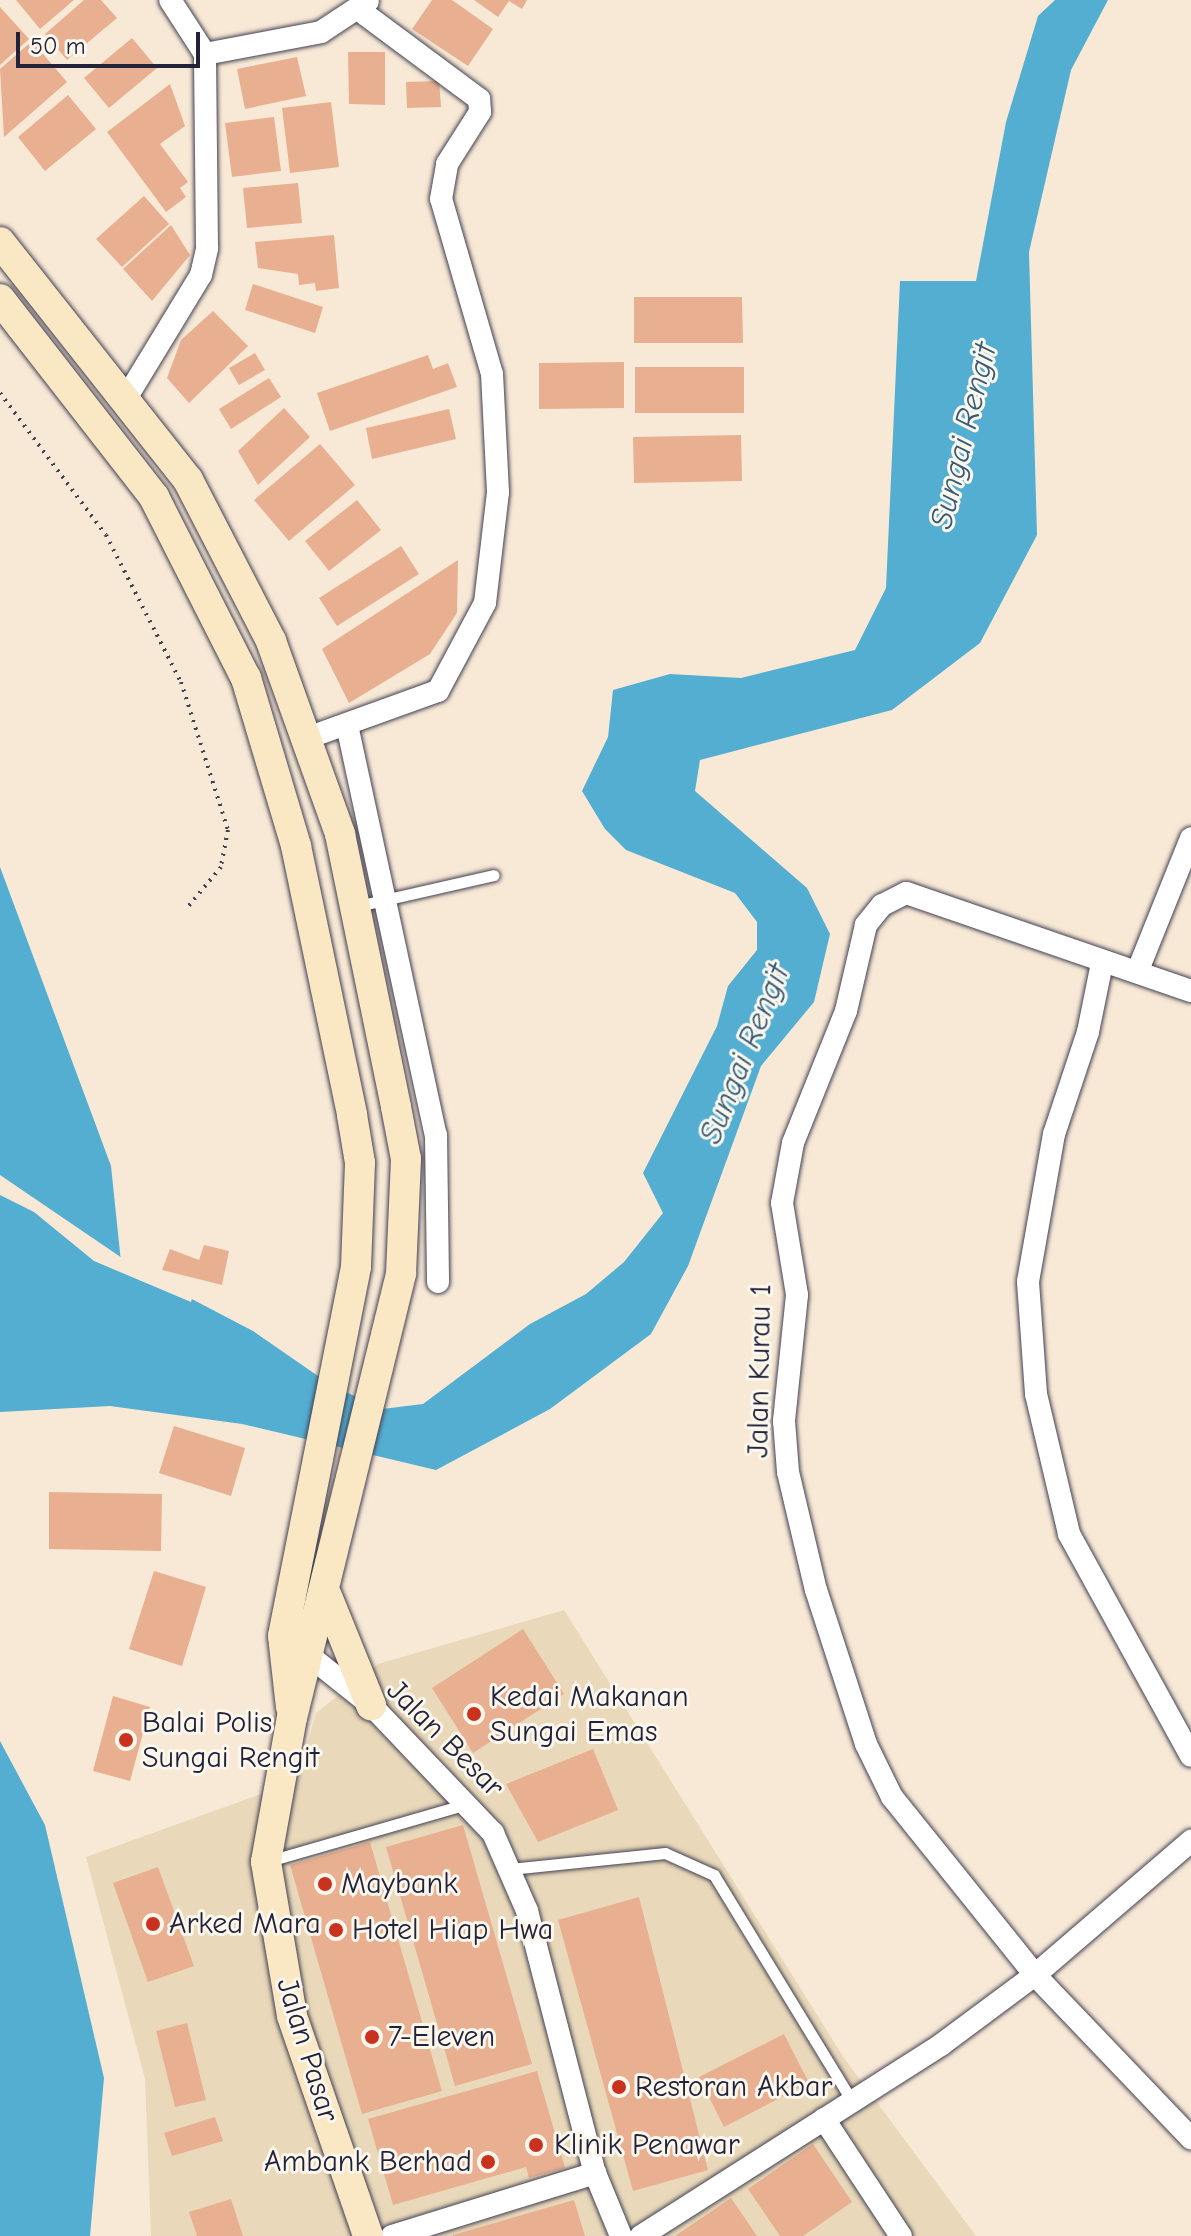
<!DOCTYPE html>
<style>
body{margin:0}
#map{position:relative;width:1191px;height:2236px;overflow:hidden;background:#f8e9d6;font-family:"Comic Neue",sans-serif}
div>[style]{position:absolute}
.built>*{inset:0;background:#e9d9ba}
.water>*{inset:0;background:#54aed2}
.pier>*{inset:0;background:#f8e9d6}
.building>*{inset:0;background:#e8af91}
.path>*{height:4px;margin-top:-2px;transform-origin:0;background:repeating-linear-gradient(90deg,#424052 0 2px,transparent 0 8px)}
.roads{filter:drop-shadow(0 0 2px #424052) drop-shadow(0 0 2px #424052)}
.lane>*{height:11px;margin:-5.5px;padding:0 5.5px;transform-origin:5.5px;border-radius:5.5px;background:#fff}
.street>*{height:22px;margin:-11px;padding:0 11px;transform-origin:11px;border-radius:11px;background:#fff}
.secondary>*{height:30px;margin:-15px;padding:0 15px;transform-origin:15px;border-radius:15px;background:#fae7c3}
.dots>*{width:22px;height:22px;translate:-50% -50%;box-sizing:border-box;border:4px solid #fbf7ec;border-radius:50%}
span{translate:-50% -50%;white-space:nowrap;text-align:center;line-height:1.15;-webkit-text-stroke:6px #fbf7ec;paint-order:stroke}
.street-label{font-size:30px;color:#22223b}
.poi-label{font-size:30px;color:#22223b}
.left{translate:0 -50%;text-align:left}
.right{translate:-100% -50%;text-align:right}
.water-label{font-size:32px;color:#365a77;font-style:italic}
.scale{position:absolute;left:16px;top:32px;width:184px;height:36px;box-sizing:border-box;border:4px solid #22223b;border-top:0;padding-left:10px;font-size:24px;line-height:28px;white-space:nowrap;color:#22223b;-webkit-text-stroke:6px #fbf7ec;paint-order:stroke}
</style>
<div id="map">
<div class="built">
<i style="clip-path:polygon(564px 1610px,844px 2058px,976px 2236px,151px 2236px,145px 2079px,86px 1857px,297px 1781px,316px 1713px,378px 1664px)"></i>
</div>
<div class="water">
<i style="clip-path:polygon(1055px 0,1108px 0,1071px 70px,1029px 252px,1037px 535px,980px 643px,892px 710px,700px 760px,695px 791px,807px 888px,830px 934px,814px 1002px,761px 1066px,688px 1266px,651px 1334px,550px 1409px,436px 1470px,242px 1424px,110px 1406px,0 1412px,0 867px,111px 1166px,121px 1262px,253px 1331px,331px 1385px,382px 1409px,423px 1404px,530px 1324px,586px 1294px,624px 1262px,663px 1213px,643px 1173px,717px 1026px,728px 986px,757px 950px,757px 922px,735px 893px,626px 850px,605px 829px,582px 791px,608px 737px,613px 690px,670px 674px,741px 678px,855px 650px,886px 588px,900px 281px,976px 281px,1006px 122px,1038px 16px)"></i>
<i style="clip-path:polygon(0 1741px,45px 1825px,104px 2078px,90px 2236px,0 2236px)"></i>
</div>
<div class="pier">
<i style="clip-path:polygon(0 1175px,125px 1260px,193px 1295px,191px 1302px,94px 1261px,34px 1212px,0 1195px)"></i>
</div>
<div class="building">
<i style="clip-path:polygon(16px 0,74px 0,40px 29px)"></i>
<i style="clip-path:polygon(84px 0,101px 0,117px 18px,67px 60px,45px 34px)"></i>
<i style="clip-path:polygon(432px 0,452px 0,493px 29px,468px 66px,412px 29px)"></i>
<i style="clip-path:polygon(474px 0,527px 0,522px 9px,509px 1px,498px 17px)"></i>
<i style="clip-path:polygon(0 7px,29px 39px,0 65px)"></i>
<i style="clip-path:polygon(132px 38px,157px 68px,109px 108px,84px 78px)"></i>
<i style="clip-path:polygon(32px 41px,67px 82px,4px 137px,0 69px)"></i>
<i style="clip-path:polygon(348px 52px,385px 52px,385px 105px,349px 104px)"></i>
<i style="clip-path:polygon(297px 57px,306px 96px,245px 109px,237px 69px)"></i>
<i style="clip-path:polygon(439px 81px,441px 107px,407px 108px,406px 82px)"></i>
<i style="clip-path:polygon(170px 84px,185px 126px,160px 144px,188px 182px,180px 188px,186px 197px,166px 212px,107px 132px)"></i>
<i style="clip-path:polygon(68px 95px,96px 129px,45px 171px,18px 137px)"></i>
<i style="clip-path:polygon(331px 102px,339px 167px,290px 173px,282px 108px)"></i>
<i style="clip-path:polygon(274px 117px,281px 171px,232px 177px,225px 123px)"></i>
<i style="clip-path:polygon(298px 183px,302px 223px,247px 228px,243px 188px)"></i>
<i style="clip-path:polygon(144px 196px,169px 224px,122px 267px,96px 239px)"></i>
<i style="clip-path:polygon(171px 225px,190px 255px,152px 301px,123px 269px)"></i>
<i style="clip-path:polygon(334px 235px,339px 288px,316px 291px,315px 283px,299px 285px,298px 274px,258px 268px,255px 242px)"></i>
<i style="clip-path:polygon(253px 284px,323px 307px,315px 333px,245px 310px)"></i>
<i style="clip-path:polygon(634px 297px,742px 297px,743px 343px,634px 343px)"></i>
<i style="clip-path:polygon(213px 311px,248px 346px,189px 403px,167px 378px,181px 340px)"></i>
<i style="clip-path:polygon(255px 353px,265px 370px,239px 385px,229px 368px)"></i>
<i style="clip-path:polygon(428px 355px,433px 369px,448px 363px,457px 387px,330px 431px,317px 393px)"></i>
<i style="clip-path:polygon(624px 362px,624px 408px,539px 409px,539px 363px)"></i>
<i style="clip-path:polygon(635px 367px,744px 367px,744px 413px,635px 413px)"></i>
<i style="clip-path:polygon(269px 378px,281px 397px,231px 429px,219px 409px)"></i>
<i style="clip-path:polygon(284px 408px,310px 437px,258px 485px,238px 451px)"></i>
<i style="clip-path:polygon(449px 409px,456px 439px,372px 459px,366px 428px)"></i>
<i style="clip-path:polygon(741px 435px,742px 481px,634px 483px,633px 437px)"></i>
<i style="clip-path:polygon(320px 444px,355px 485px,289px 541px,254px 500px)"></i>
<i style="clip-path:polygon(357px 500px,381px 530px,329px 571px,305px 541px)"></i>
<i style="clip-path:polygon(401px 546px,419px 574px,337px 626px,319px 598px)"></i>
<i style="clip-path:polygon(458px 560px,457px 613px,430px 654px,349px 703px,322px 649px)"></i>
<i style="clip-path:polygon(204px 1245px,229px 1251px,222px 1285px,162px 1270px,170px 1249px,199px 1260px)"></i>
<i style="clip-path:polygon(174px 1426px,245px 1448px,231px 1496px,159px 1473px)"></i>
<i style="clip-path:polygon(49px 1492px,162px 1494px,161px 1551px,49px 1549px)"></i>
<i style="clip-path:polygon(154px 1571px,206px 1587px,182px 1666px,129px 1649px)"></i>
<i style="clip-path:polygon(523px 1629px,564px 1694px,473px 1753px,432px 1688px)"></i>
<i style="clip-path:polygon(113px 1696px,150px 1707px,130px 1781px,93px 1771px)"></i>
<i style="clip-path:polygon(593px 1749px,618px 1810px,538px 1842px,506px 1784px)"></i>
<i style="clip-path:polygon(463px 1825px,532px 2064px,455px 2086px,386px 1847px)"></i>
<i style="clip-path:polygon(370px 1842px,442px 2091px,362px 2114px,290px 1865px)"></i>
<i style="clip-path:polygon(158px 1867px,194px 1966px,148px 1982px,113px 1883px)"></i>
<i style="clip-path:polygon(639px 1897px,708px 2170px,633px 2191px,558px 1920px)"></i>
<i style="clip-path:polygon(187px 2023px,206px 2100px,175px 2107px,156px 2031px)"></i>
<i style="clip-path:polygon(784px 2034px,809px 2083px,724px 2127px,699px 2077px)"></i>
<i style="clip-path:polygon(537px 2071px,565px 2168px,529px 2178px,526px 2167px,393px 2205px,368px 2119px)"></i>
<i style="clip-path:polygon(215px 2117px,223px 2141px,172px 2156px,164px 2133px)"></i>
<i style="clip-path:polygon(813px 2144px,852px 2202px,803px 2236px,780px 2236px,748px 2189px)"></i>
<i style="clip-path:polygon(731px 2198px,757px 2236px,675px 2236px)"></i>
<i style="clip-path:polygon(231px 2199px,243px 2236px,197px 2236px,189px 2212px)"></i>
<i style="clip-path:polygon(574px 2200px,585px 2236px,453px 2236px,453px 2235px)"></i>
</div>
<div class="path">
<i style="left:0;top:393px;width:177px;rotate:53.3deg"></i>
<i style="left:106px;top:535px;width:165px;rotate:63deg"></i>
<i style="left:181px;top:682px;width:155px;rotate:72.4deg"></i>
<i style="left:228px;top:830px;width:38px;rotate:101deg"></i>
<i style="left:221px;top:867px;width:53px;rotate:129.7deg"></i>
</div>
<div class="roads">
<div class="lane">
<i style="left:358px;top:906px;width:139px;rotate:-12.8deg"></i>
<i style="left:269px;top:1861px;width:206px;rotate:-16.1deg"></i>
<i style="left:510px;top:1869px;width:156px;rotate:-5.9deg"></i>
<i style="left:665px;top:1853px;width:54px;rotate:24.2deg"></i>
<i style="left:714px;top:1875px;width:265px;rotate:58.6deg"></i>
</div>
<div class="street">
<i style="left:205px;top:54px;width:118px;rotate:-10.7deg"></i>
<i style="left:321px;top:32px;width:56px;rotate:-33.4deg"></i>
<i style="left:128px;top:395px;width:140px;rotate:-58.7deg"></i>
<i style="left:201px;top:275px;width:28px;rotate:-77deg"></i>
<i style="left:207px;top:248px;width:194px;rotate:-90.6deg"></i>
<i style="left:205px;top:54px;width:64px;rotate:-122.9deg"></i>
<i style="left:347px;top:725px;width:420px;rotate:77.8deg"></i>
<i style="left:436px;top:1135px;width:147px;rotate:89.2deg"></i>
<i style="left:310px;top:737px;width:136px;rotate:-19.8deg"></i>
<i style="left:438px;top:691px;width:100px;rotate:-61.9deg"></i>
<i style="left:485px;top:603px;width:112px;rotate:-83.3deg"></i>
<i style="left:498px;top:492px;width:118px;rotate:-92.9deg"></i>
<i style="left:492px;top:374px;width:182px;rotate:-106.2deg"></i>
<i style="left:441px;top:199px;width:36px;rotate:-80deg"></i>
<i style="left:447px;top:164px;width:62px;rotate:-57.6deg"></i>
<i style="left:480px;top:112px;width:13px;rotate:-94deg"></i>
<i style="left:479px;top:99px;width:149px;rotate:-143.4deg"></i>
<i style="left:1102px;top:963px;width:70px;rotate:101.5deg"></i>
<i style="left:1088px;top:1032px;width:108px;rotate:108.4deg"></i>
<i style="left:1054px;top:1134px;width:150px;rotate:100deg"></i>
<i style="left:1028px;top:1282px;width:112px;rotate:85.9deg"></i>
<i style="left:1036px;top:1394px;width:144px;rotate:76.7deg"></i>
<i style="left:1069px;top:1534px;width:253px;rotate:61.2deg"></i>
<i style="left:1138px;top:970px;width:142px;rotate:-68.1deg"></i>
<i style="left:1191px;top:991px;width:301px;rotate:-161deg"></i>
<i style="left:906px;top:893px;width:27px;rotate:153deg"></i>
<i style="left:882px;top:905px;width:26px;rotate:129deg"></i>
<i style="left:866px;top:925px;width:88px;rotate:103.1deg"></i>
<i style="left:846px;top:1011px;width:142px;rotate:111.9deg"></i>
<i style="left:793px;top:1143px;width:61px;rotate:100.4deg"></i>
<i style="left:782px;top:1203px;width:93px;rotate:80.7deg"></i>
<i style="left:797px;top:1295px;width:127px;rotate:95.9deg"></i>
<i style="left:784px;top:1421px;width:51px;rotate:85.5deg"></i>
<i style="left:788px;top:1472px;width:121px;rotate:76.7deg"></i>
<i style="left:816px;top:1590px;width:162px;rotate:72deg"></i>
<i style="left:866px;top:1744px;width:59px;rotate:63.9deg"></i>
<i style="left:892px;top:1797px;width:228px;rotate:51.2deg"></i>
<i style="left:1035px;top:1975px;width:226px;rotate:46.3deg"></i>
<i style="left:297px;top:1646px;width:95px;rotate:38.6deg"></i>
<i style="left:371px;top:1705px;width:177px;rotate:46.4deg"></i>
<i style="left:493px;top:1833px;width:85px;rotate:66.4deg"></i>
<i style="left:527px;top:1911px;width:271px;rotate:75.5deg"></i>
<i style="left:595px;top:2173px;width:68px;rotate:67.6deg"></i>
<i style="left:824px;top:2119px;width:140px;rotate:56.7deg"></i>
<i style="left:392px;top:2236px;width:213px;rotate:-17.2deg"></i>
<i style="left:641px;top:2236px;width:357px;rotate:-32.5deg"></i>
<i style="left:942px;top:2044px;width:116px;rotate:-36.6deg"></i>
<i style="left:1035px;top:1975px;width:206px;rotate:-40.7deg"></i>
</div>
<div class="secondary">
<i style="left:0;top:242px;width:303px;rotate:51.7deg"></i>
<i style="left:188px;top:480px;width:181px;rotate:62.7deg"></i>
<i style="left:271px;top:641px;width:205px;rotate:70.3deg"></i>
<i style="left:340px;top:834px;width:279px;rotate:78.4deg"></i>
<i style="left:396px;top:1107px;width:53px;rotate:79.1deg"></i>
<i style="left:406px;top:1159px;width:115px;rotate:92.5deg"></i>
<i style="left:401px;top:1274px;width:456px;rotate:103.8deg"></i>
<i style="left:292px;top:1717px;width:147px;rotate:100.2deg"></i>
<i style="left:266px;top:1862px;width:156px;rotate:80.4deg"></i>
<i style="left:292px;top:2016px;width:233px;rotate:70.9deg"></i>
<i style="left:0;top:299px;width:251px;rotate:52.1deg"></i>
<i style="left:154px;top:497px;width:203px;rotate:63.1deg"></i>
<i style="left:246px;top:678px;width:175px;rotate:73.4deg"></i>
<i style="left:296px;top:846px;width:275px;rotate:78.2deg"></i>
<i style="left:352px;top:1115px;width:49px;rotate:80.5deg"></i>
<i style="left:360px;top:1163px;width:104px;rotate:92.2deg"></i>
<i style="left:356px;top:1267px;width:376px;rotate:101.2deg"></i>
<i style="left:283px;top:1636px;width:71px;rotate:83.6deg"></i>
<i style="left:327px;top:1596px;width:118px;rotate:68deg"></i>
</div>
</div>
<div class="dots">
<i style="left:474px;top:1714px;background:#c8321e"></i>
<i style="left:126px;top:1740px;background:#c8321e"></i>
<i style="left:325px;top:1884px;background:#c8321e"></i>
<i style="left:153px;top:1924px;background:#c8321e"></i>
<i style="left:336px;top:1930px;background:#c8321e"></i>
<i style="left:372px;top:2037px;background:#c8321e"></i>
<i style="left:619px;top:2087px;background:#c8321e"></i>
<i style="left:536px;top:2145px;background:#c8321e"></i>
<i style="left:488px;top:2162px;background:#c8321e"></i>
</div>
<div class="street-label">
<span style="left:760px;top:1371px;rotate:-89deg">Jalan Kurau 1</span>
<span style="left:445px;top:1739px;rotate:45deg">Jalan Besar</span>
<span style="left:307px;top:2050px;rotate:73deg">Jalan Pasar</span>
</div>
<div class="poi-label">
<span class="left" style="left:490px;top:1714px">Kedai Makanan<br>Sungai Emas</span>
<span class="left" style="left:142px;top:1740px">Balai Polis<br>Sungai Rengit</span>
<span class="left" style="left:341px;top:1884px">Maybank</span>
<span class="left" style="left:169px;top:1924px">Arked Mara</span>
<span class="left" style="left:352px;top:1930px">Hotel Hiap Hwa</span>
<span class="left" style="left:388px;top:2037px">7-Eleven</span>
<span class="left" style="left:635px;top:2087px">Restoran Akbar</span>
<span class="left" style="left:554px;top:2145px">Klinik Penawar</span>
<span class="right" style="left:472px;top:2162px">Ambank Berhad</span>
</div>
<div class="water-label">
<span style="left:964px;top:436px;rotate:-76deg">Sungai Rengit</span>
<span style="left:745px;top:1054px;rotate:-68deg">Sungai Rengit</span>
</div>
<div class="scale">50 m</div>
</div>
